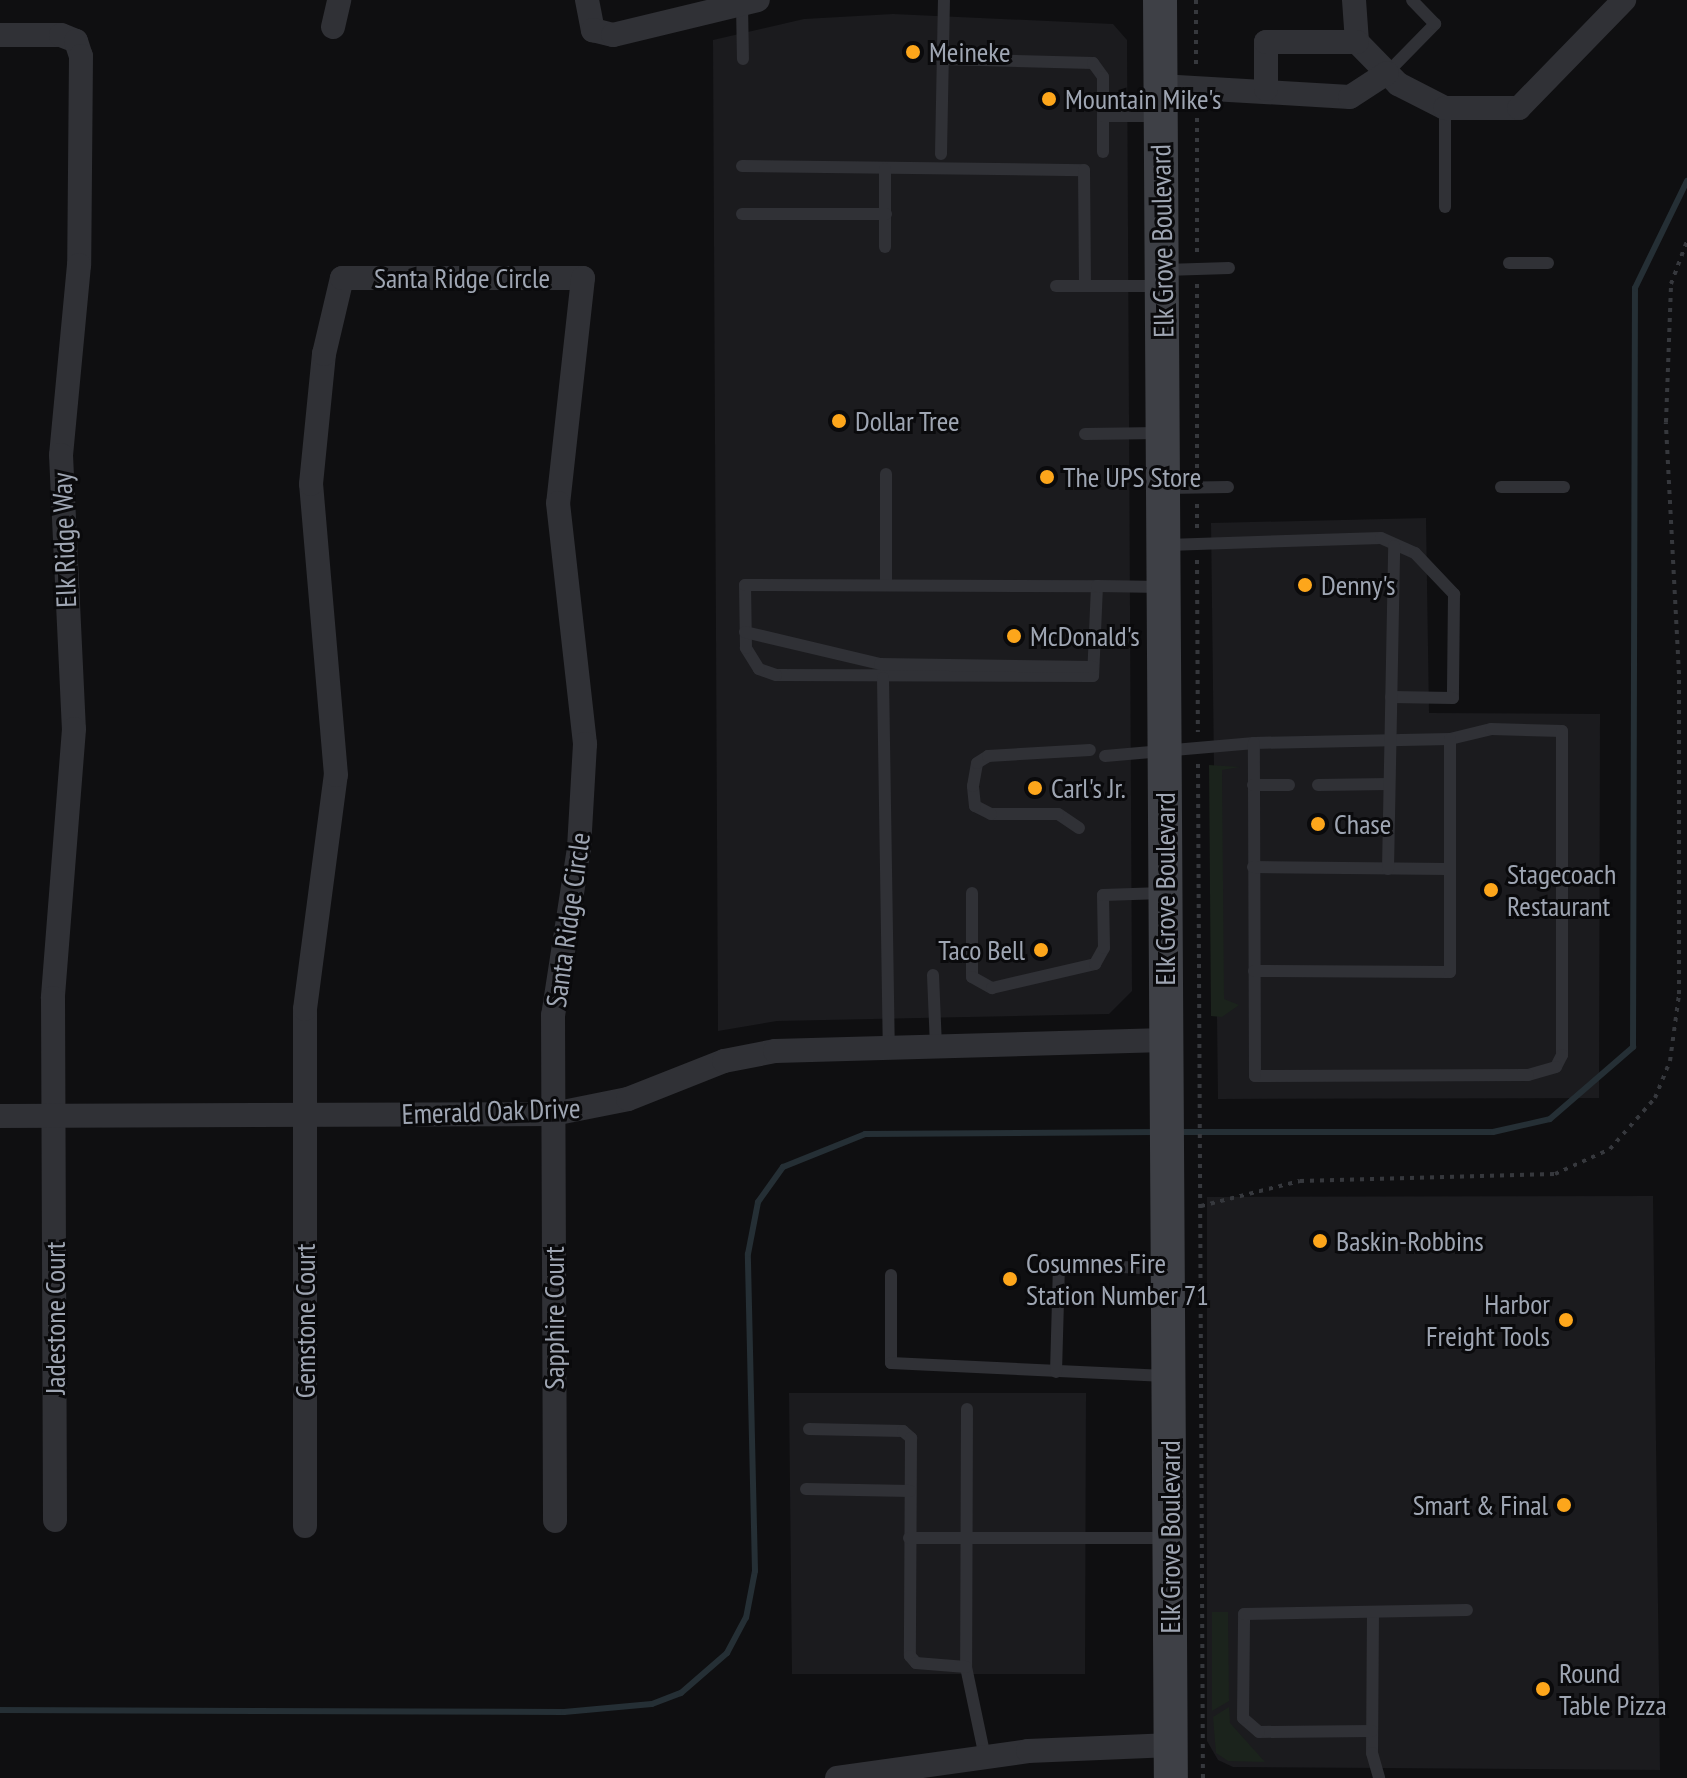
<!DOCTYPE html>
<style>
body{margin:0}
#map{position:relative;width:1687px;height:1778px;overflow:hidden;background:#0f0f11;font-family:"PT Sans Narrow",sans-serif}
div>[style]{position:absolute}
.built>*{inset:0;background:#1b1b1e}
.green>*{inset:0;background:#1b231c}
.stream>*{height:6px;margin:-3px;padding:0 3px;transform-origin:3px;border-radius:3px;background:#252f35}
.path>*{height:4px;margin-top:-2px;transform-origin:0;background:repeating-linear-gradient(90deg,#36383d 0 4px,transparent 0 10px)}
.lane>*{height:12px;margin:-6px;padding:0 6px;transform-origin:6px;border-radius:6px;background:#303136}
.street>*{height:24px;margin:-12px;padding:0 12px;transform-origin:12px;border-radius:12px;background:#303136}
.secondary>*{height:34px;margin:-17px;padding:0 17px;transform-origin:17px;border-radius:17px;background:#3e4046}
.dots>*{width:22px;height:22px;translate:-50% -50%;box-sizing:border-box;border:4px solid #0a0a0c;border-radius:50%}
span{translate:-50% -50%;white-space:nowrap;text-align:center;line-height:1.15;-webkit-text-stroke:6px #0a0a0c;paint-order:stroke}
.poi-label{font-size:28px;color:#9fa6b3}
.left{translate:0 -50%;text-align:left}
.right{translate:-100% -50%;text-align:right}
.street-label{font-size:28px;color:#9fa6b3}
</style>
<div id="map">
<div class="built">
<i style="clip-path:polygon(893px 14px,1113px 24px,1127px 40px,1132px 991px,1109px 1014px,777px 1021px,718px 1031px,713px 40px,804px 19px)"></i>
<i style="clip-path:polygon(1426px 518px,1429px 713px,1600px 714px,1599px 1098px,1218px 1099px,1211px 523px)"></i>
<i style="clip-path:polygon(1653px 1196px,1660px 1770px,1233px 1767px,1218px 1760px,1207px 1741px,1207px 1197px)"></i>
<i style="clip-path:polygon(789px 1393px,1086px 1393px,1085px 1674px,792px 1674px)"></i>
</div>
<div class="green">
<i style="clip-path:polygon(1209px 765px,1240px 767px,1222px 770px,1224px 999px,1239px 1005px,1222px 1017px,1211px 1016px)"></i>
<i style="clip-path:polygon(1212px 1612px,1228px 1612px,1229px 1701px,1212px 1711px)"></i>
<i style="clip-path:polygon(1229px 1707px,1230px 1723px,1265px 1762px,1228px 1761px,1216px 1753px,1213px 1717px)"></i>
</div>
<div class="stream">
<i style="left:1179px;top:1132px;width:314px"></i>
<i style="left:1493px;top:1132px;width:58px;rotate:-12.8deg"></i>
<i style="left:1550px;top:1119px;width:110px;rotate:-40.9deg"></i>
<i style="left:1633px;top:1047px;width:759px;rotate:-89.85deg"></i>
<i style="left:1635px;top:288px;width:119px;rotate:-64.1deg"></i>
<i style="left:0;top:1710px;width:564px;rotate:0.2deg"></i>
<i style="left:564px;top:1712px;width:88px;rotate:-5.2deg"></i>
<i style="left:652px;top:1704px;width:31px;rotate:-21deg"></i>
<i style="left:681px;top:1693px;width:61px;rotate:-41deg"></i>
<i style="left:727px;top:1653px;width:40px;rotate:-62deg"></i>
<i style="left:746px;top:1618px;width:48px;rotate:-79.2deg"></i>
<i style="left:755px;top:1571px;width:317px;rotate:-91.3deg"></i>
<i style="left:748px;top:1254px;width:53px;rotate:-79.1deg"></i>
<i style="left:758px;top:1202px;width:43px;rotate:-54.5deg"></i>
<i style="left:783px;top:1167px;width:88px;rotate:-21.9deg"></i>
<i style="left:865px;top:1134px;width:291px;rotate:-0.4deg"></i>
</div>
<div class="path">
<i style="left:1196px;top:0;width:68px;rotate:90deg"></i>
<i style="left:1197px;top:108px;width:148px;rotate:90deg"></i>
<i style="left:1197px;top:284px;width:188px;rotate:90deg"></i>
<i style="left:1197px;top:504px;width:24px;rotate:90deg"></i>
<i style="left:1197px;top:560px;width:172px;rotate:89.7deg"></i>
<i style="left:1198px;top:764px;width:1014px;rotate:89.72deg"></i>
<i style="left:1201px;top:1206px;width:102px;rotate:-14.2deg"></i>
<i style="left:1300px;top:1181px;width:255px;rotate:-1.6deg"></i>
<i style="left:1555px;top:1174px;width:60px;rotate:-24.4deg"></i>
<i style="left:1610px;top:1149px;width:68px;rotate:-48.6deg"></i>
<i style="left:1655px;top:1098px;width:40px;rotate:-68deg"></i>
<i style="left:1670px;top:1061px;width:68px;rotate:-82.3deg"></i>
<i style="left:1679px;top:994px;width:320px;rotate:-90deg"></i>
<i style="left:1679px;top:674px;width:252px;rotate:-93deg"></i>
<i style="left:1666px;top:422px;width:138px;rotate:-87.9deg"></i>
<i style="left:1671px;top:284px;width:46px;rotate:-69.6deg"></i>
</div>
<div class="lane">
<i style="left:742px;top:4px;width:55px;rotate:89deg"></i>
<i style="left:942px;top:59px;width:151px;rotate:1.5deg"></i>
<i style="left:1093px;top:63px;width:17px;rotate:54deg"></i>
<i style="left:1103px;top:77px;width:75px;rotate:90deg"></i>
<i style="left:1387px;top:73px;width:69px;rotate:-45.6deg"></i>
<i style="left:1435px;top:24px;width:33px;rotate:-134deg"></i>
<i style="left:1445px;top:108px;width:99px;rotate:90deg"></i>
<i style="left:1103px;top:116px;width:56px"></i>
<i style="left:941px;top:154px;width:154px;rotate:-88.9deg"></i>
<i style="left:742px;top:166px;width:342px;rotate:0.7deg"></i>
<i style="left:1084px;top:170px;width:114px;rotate:89.5deg"></i>
<i style="left:885px;top:169px;width:78px;rotate:90deg"></i>
<i style="left:742px;top:214px;width:144px"></i>
<i style="left:1509px;top:263px;width:39px"></i>
<i style="left:1165px;top:270px;width:64px;rotate:-1.8deg"></i>
<i style="left:1056px;top:286px;width:105px"></i>
<i style="left:1085px;top:434px;width:75px;rotate:-0.8deg"></i>
<i style="left:886px;top:474px;width:111px;rotate:90deg"></i>
<i style="left:1501px;top:487px;width:63px"></i>
<i style="left:1167px;top:488px;width:61px;rotate:-0.9deg"></i>
<i style="left:1167px;top:545px;width:214px;rotate:-1.9deg"></i>
<i style="left:1381px;top:538px;width:37px;rotate:24deg"></i>
<i style="left:1415px;top:553px;width:57px;rotate:46.4deg"></i>
<i style="left:1454px;top:594px;width:104px;rotate:90.6deg"></i>
<i style="left:1453px;top:698px;width:62px;rotate:-179.1deg"></i>
<i style="left:1097px;top:586px;width:90px;rotate:92.5deg"></i>
<i style="left:1093px;top:676px;width:317px;rotate:-179.8deg"></i>
<i style="left:776px;top:675px;width:18px;rotate:-161deg"></i>
<i style="left:759px;top:669px;width:25px;rotate:-122deg"></i>
<i style="left:746px;top:648px;width:63px;rotate:-90.9deg"></i>
<i style="left:745px;top:585px;width:352px;rotate:0.2deg"></i>
<i style="left:1097px;top:586px;width:66px;rotate:0.9deg"></i>
<i style="left:745px;top:632px;width:139px;rotate:13.3deg"></i>
<i style="left:880px;top:664px;width:213px;rotate:0.8deg"></i>
<i style="left:883px;top:678px;width:369px;rotate:89.1deg"></i>
<i style="left:1105px;top:756px;width:150px;rotate:-5deg"></i>
<i style="left:1254px;top:743px;width:196px;rotate:-1.2deg"></i>
<i style="left:1450px;top:739px;width:42px;rotate:-13.7deg"></i>
<i style="left:1491px;top:729px;width:71px;rotate:1.6deg"></i>
<i style="left:1562px;top:731px;width:324px;rotate:90deg"></i>
<i style="left:1562px;top:1055px;width:13px;rotate:117deg"></i>
<i style="left:1556px;top:1067px;width:29px;rotate:164deg"></i>
<i style="left:1528px;top:1075px;width:273px;rotate:179.8deg"></i>
<i style="left:1255px;top:1076px;width:333px;rotate:-90.2deg"></i>
<i style="left:1253px;top:785px;width:36px"></i>
<i style="left:1318px;top:785px;width:71px;rotate:-0.8deg"></i>
<i style="left:1079px;top:828px;width:25px;rotate:-146deg"></i>
<i style="left:1058px;top:814px;width:67px;rotate:180deg"></i>
<i style="left:991px;top:814px;width:18px;rotate:-153deg"></i>
<i style="left:975px;top:806px;width:20px;rotate:-96deg"></i>
<i style="left:973px;top:786px;width:23px;rotate:-80deg"></i>
<i style="left:977px;top:763px;width:13px;rotate:-32deg"></i>
<i style="left:988px;top:756px;width:102px;rotate:-3.4deg"></i>
<i style="left:1253px;top:867px;width:194px;rotate:0.6deg"></i>
<i style="left:1388px;top:869px;width:323px;rotate:-88.9deg"></i>
<i style="left:972px;top:893px;width:84px;rotate:90deg"></i>
<i style="left:972px;top:977px;width:23px;rotate:29deg"></i>
<i style="left:992px;top:988px;width:106px;rotate:-13.1deg"></i>
<i style="left:1095px;top:964px;width:18px;rotate:-61deg"></i>
<i style="left:1104px;top:948px;width:53px;rotate:-91.1deg"></i>
<i style="left:1103px;top:895px;width:60px;rotate:-1.9deg"></i>
<i style="left:1254px;top:971px;width:196px;rotate:0.3deg"></i>
<i style="left:1450px;top:972px;width:233px;rotate:-90deg"></i>
<i style="left:933px;top:975px;width:71px;rotate:87.6deg"></i>
<i style="left:891px;top:1275px;width:88px;rotate:90deg"></i>
<i style="left:891px;top:1363px;width:275px;rotate:2.7deg"></i>
<i style="left:1056px;top:1372px;width:108px;rotate:-88.4deg"></i>
<i style="left:1059px;top:1264px;width:105px;rotate:2.7deg"></i>
<i style="left:967px;top:1409px;width:258px;rotate:90.2deg"></i>
<i style="left:966px;top:1667px;width:92px;rotate:78.1deg"></i>
<i style="left:809px;top:1429px;width:94px;rotate:1.2deg"></i>
<i style="left:903px;top:1431px;width:11px;rotate:41deg"></i>
<i style="left:911px;top:1438px;width:218px;rotate:90.3deg"></i>
<i style="left:910px;top:1656px;width:9px;rotate:49deg"></i>
<i style="left:916px;top:1663px;width:50px;rotate:4.6deg"></i>
<i style="left:806px;top:1489px;width:104px;rotate:1.1deg"></i>
<i style="left:909px;top:1538px;width:258px"></i>
<i style="left:1373px;top:1612px;width:141px;rotate:90.4deg"></i>
<i style="left:1372px;top:1753px;width:26px;rotate:74deg"></i>
<i style="left:1372px;top:1731px;width:113px;rotate:179.5deg"></i>
<i style="left:1259px;top:1732px;width:21px;rotate:-139deg"></i>
<i style="left:1243px;top:1718px;width:104px;rotate:-89.4deg"></i>
<i style="left:1244px;top:1614px;width:223px;rotate:-1deg"></i>
</div>
<div class="street">
<i style="left:587px;top:0;width:31px;rotate:79deg"></i>
<i style="left:593px;top:30px;width:21px;rotate:14deg"></i>
<i style="left:613px;top:35px;width:149px;rotate:-13.6deg"></i>
<i style="left:1354px;top:0;width:42px;rotate:85.9deg"></i>
<i style="left:1357px;top:42px;width:59px;rotate:45.7deg"></i>
<i style="left:1398px;top:84px;width:53px;rotate:27.1deg"></i>
<i style="left:1445px;top:108px;width:74px"></i>
<i style="left:1519px;top:108px;width:151px;rotate:-45.8deg"></i>
<i style="left:333px;top:27px;width:28px;rotate:-77deg"></i>
<i style="left:0;top:35px;width:61px"></i>
<i style="left:61px;top:35px;width:16px;rotate:22deg"></i>
<i style="left:76px;top:41px;width:16px;rotate:72deg"></i>
<i style="left:81px;top:56px;width:209px;rotate:90.5deg"></i>
<i style="left:79px;top:265px;width:191px;rotate:95.4deg"></i>
<i style="left:61px;top:455px;width:274px;rotate:87.3deg"></i>
<i style="left:74px;top:729px;width:270px;rotate:94.5deg"></i>
<i style="left:53px;top:998px;width:522px;rotate:89.78deg"></i>
<i style="left:1160px;top:86px;width:190px;rotate:3.3deg"></i>
<i style="left:1350px;top:97px;width:44px;rotate:-33deg"></i>
<i style="left:1266px;top:89px;width:47px;rotate:-90deg"></i>
<i style="left:1266px;top:42px;width:91px"></i>
<i style="left:0;top:1116px;width:553px;rotate:-0.21deg"></i>
<i style="left:553px;top:1114px;width:76px;rotate:-11.3deg"></i>
<i style="left:628px;top:1099px;width:103px;rotate:-21.6deg"></i>
<i style="left:724px;top:1061px;width:52px;rotate:-11.1deg"></i>
<i style="left:775px;top:1051px;width:390px;rotate:-1.6deg"></i>
<i style="left:305px;top:1526px;width:517px;rotate:-90deg"></i>
<i style="left:305px;top:1009px;width:236px;rotate:-82.5deg"></i>
<i style="left:336px;top:775px;width:292px;rotate:-94.9deg"></i>
<i style="left:311px;top:484px;width:131px;rotate:-84.3deg"></i>
<i style="left:324px;top:354px;width:78px;rotate:-76.7deg"></i>
<i style="left:342px;top:278px;width:241px"></i>
<i style="left:583px;top:278px;width:226px;rotate:96.3deg"></i>
<i style="left:558px;top:503px;width:243px;rotate:83.6deg"></i>
<i style="left:585px;top:744px;width:104px;rotate:93.3deg"></i>
<i style="left:579px;top:848px;width:169px;rotate:98.8deg"></i>
<i style="left:553px;top:1015px;width:506px;rotate:89.77deg"></i>
<i style="left:837px;top:1778px;width:193px;rotate:-8deg"></i>
<i style="left:1028px;top:1751px;width:144px;rotate:-2.4deg"></i>
</div>
<div class="secondary">
<i style="left:1160px;top:0;width:1778px;rotate:89.65deg"></i>
</div>
<div class="dots">
<i style="left:913px;top:52px;background:#fda61b"></i>
<i style="left:1049px;top:99px;background:#fda61b"></i>
<i style="left:839px;top:421px;background:#fda61b"></i>
<i style="left:1047px;top:477px;background:#fda61b"></i>
<i style="left:1305px;top:585px;background:#fda61b"></i>
<i style="left:1014px;top:636px;background:#fda61b"></i>
<i style="left:1035px;top:788px;background:#fda61b"></i>
<i style="left:1318px;top:824px;background:#fda61b"></i>
<i style="left:1491px;top:890px;background:#fda61b"></i>
<i style="left:1041px;top:950px;background:#fda61b"></i>
<i style="left:1320px;top:1241px;background:#fda61b"></i>
<i style="left:1010px;top:1279px;background:#fda61b"></i>
<i style="left:1566px;top:1320px;background:#fda61b"></i>
<i style="left:1564px;top:1505px;background:#fda61b"></i>
<i style="left:1543px;top:1689px;background:#fda61b"></i>
</div>
<div class="poi-label">
<span class="left" style="left:929px;top:52px">Meineke</span>
<span class="left" style="left:1065px;top:99px">Mountain Mike's</span>
<span class="left" style="left:855px;top:421px">Dollar Tree</span>
<span class="left" style="left:1063px;top:477px">The UPS Store</span>
<span class="left" style="left:1321px;top:585px">Denny's</span>
<span class="left" style="left:1030px;top:636px">McDonald's</span>
<span class="left" style="left:1051px;top:788px">Carl's Jr.</span>
<span class="left" style="left:1334px;top:824px">Chase</span>
<span class="left" style="left:1507px;top:890px">Stagecoach<br>Restaurant</span>
<span class="right" style="left:1025px;top:950px">Taco Bell</span>
<span class="left" style="left:1336px;top:1241px">Baskin-Robbins</span>
<span class="left" style="left:1026px;top:1279px">Cosumnes Fire<br>Station Number 71</span>
<span class="right" style="left:1550px;top:1320px">Harbor<br>Freight Tools</span>
<span class="right" style="left:1548px;top:1505px">Smart &amp; Final</span>
<span class="left" style="left:1559px;top:1689px">Round<br>Table Pizza</span>
</div>
<div class="street-label">
<span style="left:1162px;top:241px;rotate:-91deg">Elk Grove Boulevard</span>
<span style="left:462px;top:278px">Santa Ridge Circle</span>
<span style="left:64px;top:540px;rotate:-92deg">Elk Ridge Way</span>
<span style="left:1165px;top:889px;rotate:-90deg">Elk Grove Boulevard</span>
<span style="left:568px;top:920px;rotate:-82deg">Santa Ridge Circle</span>
<span style="left:491px;top:1111px;rotate:-2deg">Emerald Oak Drive</span>
<span style="left:55px;top:1318px;rotate:-90deg">Jadestone Court</span>
<span style="left:554px;top:1318px;rotate:-90deg">Sapphire Court</span>
<span style="left:305px;top:1321px;rotate:-90deg">Gemstone Court</span>
<span style="left:1170px;top:1537px;rotate:-90deg">Elk Grove Boulevard</span>
</div>
</div>
